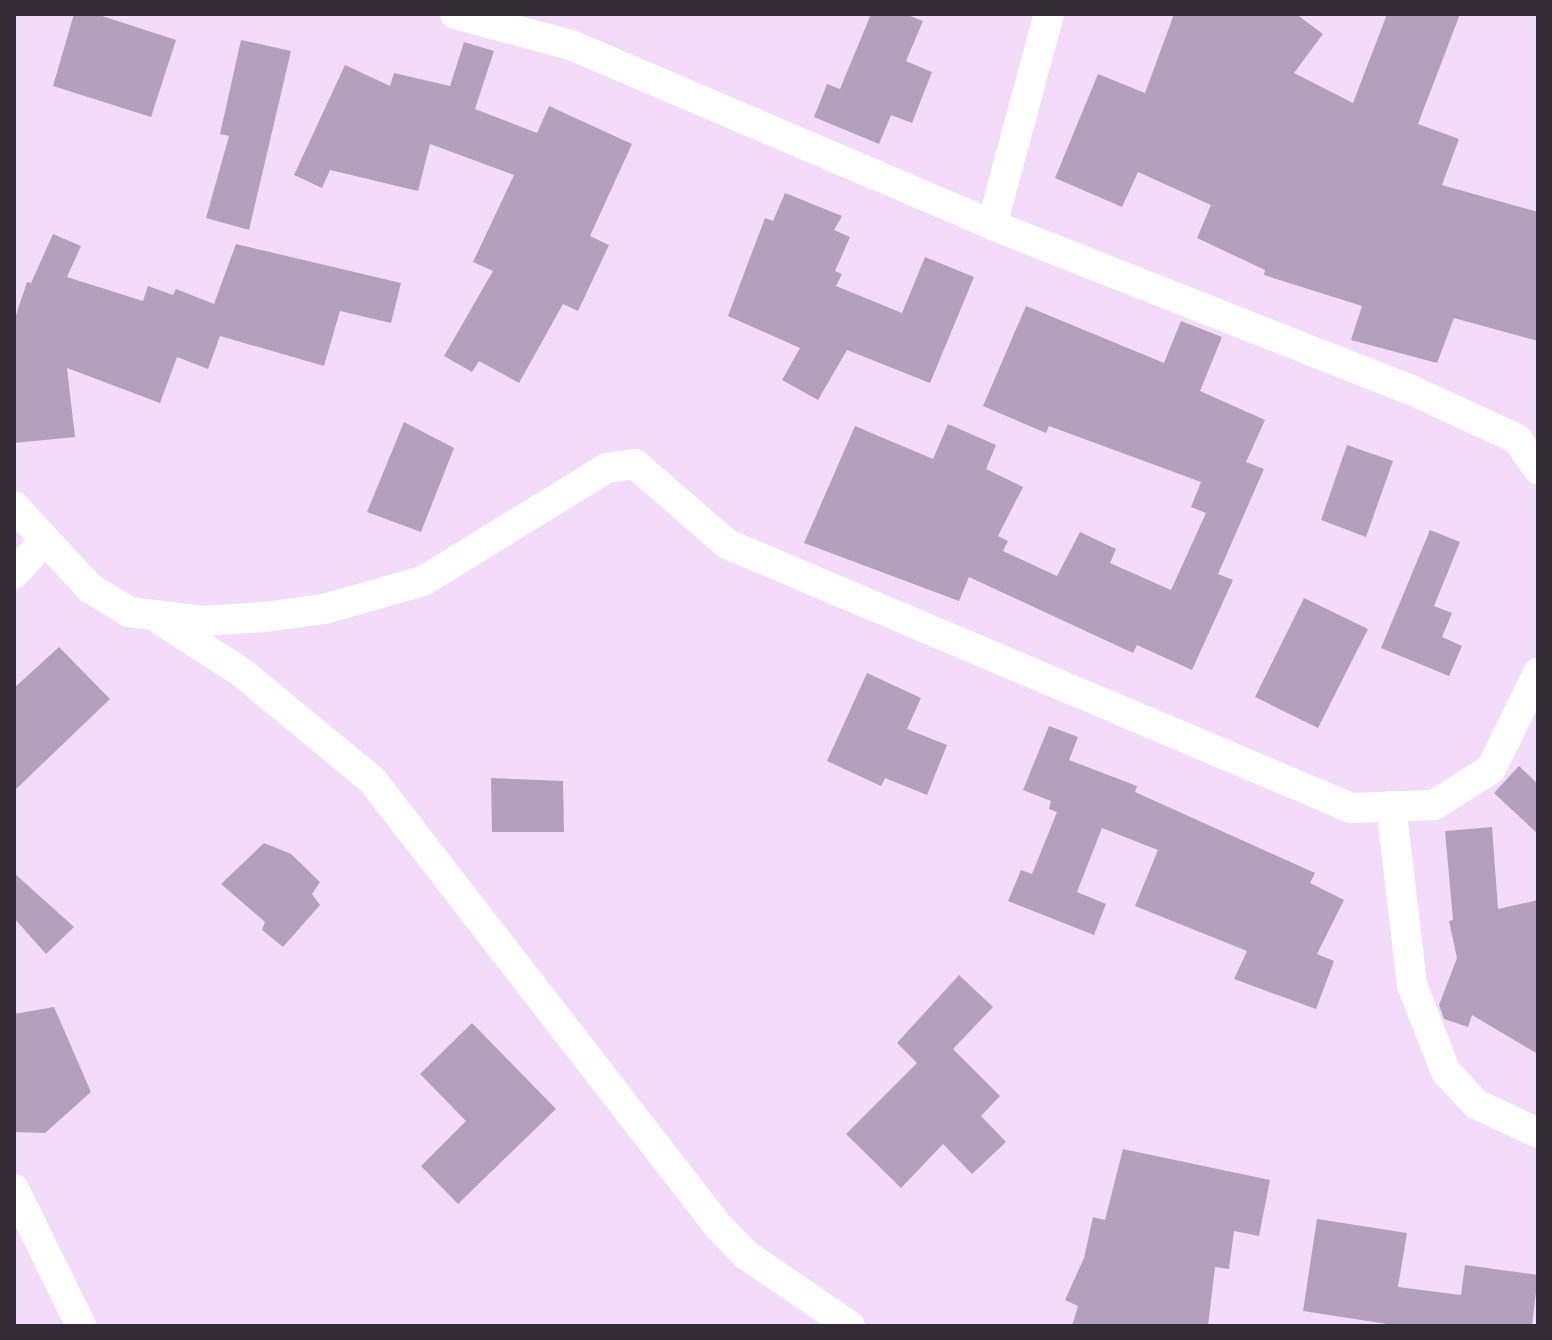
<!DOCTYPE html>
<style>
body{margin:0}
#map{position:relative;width:1552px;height:1340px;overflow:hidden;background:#f2dcfa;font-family:Ubuntu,sans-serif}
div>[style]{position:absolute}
.building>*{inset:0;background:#b4a0bc}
.street>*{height:30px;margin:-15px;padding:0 15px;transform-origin:15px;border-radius:15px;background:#fff}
span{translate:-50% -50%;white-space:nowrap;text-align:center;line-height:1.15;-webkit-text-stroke:6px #fff;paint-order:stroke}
.frame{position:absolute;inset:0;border:16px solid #332b36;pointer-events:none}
</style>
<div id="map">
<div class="building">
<i style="clip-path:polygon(74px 14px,96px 14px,176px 40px,151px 117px,53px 86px)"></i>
<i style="clip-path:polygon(871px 14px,905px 14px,923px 21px,906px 61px,932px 72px,912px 123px,891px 115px,879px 144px,814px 117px,827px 84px,840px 89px)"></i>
<i style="clip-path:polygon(1174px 14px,1296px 14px,1323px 34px,1294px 73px,1353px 103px,1387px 14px,1460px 14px,1418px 124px,1459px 139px,1442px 185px,1538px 212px,1538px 341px,1454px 318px,1437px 363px,1351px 340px,1362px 306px,1264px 275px,1265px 270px,1197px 238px,1211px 205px,1138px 172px,1122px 207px,1055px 178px,1098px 74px,1145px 93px)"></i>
<i style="clip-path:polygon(241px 40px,291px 51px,249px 230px,206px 218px,229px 136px,220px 134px)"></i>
<i style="clip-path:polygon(464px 42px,494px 51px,475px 109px,537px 133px,549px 106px,632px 144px,590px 236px,609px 245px,578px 311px,563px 304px,519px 383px,479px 361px,472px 372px,444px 356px,493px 271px,473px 262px,514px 175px,430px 144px,418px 191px,330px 170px,322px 188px,294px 175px,345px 65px,390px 86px,394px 73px,450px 86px)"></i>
<i style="clip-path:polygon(785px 193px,842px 216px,834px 230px,850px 237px,835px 271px,842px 274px,836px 286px,902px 313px,925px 257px,974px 277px,930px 383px,847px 350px,818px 400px,782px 380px,800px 348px,728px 316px,765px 218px,773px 221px)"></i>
<i style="clip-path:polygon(53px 234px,81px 246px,67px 277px,143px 301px,148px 286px,173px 295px,176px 289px,214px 304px,236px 244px,401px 283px,391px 323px,340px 311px,324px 366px,220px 336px,208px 369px,177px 357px,160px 403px,67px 368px,75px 437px,14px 443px,14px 321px,27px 282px,31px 283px)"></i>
<i style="clip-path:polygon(1026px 306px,1164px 363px,1181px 321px,1222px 337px,1200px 391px,1265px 420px,1246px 462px,1264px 469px,1218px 574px,1233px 580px,1192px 670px,1137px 645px,1133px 653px,969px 577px,959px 601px,804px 543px,855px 426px,933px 459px,948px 424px,996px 445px,986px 469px,1023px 487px,998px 536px,1008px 541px,1003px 551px,1057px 576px,1080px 532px,1116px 549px,1110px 563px,1171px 590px,1206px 513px,1191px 507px,1201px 482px,1049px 426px,1046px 433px,983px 406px)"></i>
<i style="clip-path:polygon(404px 422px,454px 448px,421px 532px,367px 512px)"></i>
<i style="clip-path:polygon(1347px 445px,1393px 461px,1366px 537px,1321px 520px)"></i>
<i style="clip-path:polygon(1430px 530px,1460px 542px,1434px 606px,1452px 613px,1442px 637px,1462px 646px,1449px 676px,1381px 648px)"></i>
<i style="clip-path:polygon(1304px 598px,1368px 629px,1318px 728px,1255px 697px)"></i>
<i style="clip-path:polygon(59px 647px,110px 699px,14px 791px,14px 688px)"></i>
<i style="clip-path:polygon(867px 673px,921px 698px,907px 729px,947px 745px,927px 795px,885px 778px,881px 786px,827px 761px)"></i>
<i style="clip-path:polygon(1049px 726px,1078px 737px,1069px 760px,1137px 786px,1135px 792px,1315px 873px,1310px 883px,1344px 900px,1317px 954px,1334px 961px,1316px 1009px,1234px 979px,1247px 951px,1135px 906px,1158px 850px,1102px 828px,1077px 892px,1106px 904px,1094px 935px,1008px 901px,1021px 870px,1032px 874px,1057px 812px,1049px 809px,1051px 801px,1023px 790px)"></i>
<i style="clip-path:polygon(1519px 766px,1538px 784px,1538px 834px,1494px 793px)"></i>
<i style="clip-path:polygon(491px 778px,563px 781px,564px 832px,492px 832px)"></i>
<i style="clip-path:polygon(1492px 827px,1498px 909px,1538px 900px,1538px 1054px,1472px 1015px,1468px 1027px,1444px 1019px,1439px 1005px,1457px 958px,1449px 921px,1453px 920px,1445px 831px)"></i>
<i style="clip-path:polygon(264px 843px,291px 854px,320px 882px,312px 894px,320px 905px,283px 947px,262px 930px,265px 922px,221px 884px)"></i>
<i style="clip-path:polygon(14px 873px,74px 927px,46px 954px,14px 918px)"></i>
<i style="clip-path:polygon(959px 975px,993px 1007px,953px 1049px,1000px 1096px,981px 1116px,1006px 1142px,972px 1174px,943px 1144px,901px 1188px,846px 1134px,917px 1063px,897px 1043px)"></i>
<i style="clip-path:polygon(54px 1007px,91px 1092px,45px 1133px,14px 1132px,14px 1014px)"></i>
<i style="clip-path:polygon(472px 1023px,556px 1109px,458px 1204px,421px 1166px,466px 1121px,420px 1074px)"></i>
<i style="clip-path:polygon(1123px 1149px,1270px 1180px,1259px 1236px,1234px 1231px,1229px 1269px,1215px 1267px,1208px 1326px,1072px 1326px,1078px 1306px,1065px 1300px,1084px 1258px,1093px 1217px,1105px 1220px)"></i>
<i style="clip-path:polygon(1317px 1219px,1407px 1233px,1398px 1287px,1461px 1295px,1465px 1265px,1538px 1275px,1532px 1326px,1400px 1326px,1303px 1311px)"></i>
</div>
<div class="street">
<i style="left:455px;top:14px;width:120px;rotate:15deg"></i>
<i style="left:571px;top:45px;width:458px;rotate:23.1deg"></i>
<i style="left:992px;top:225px;width:448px;rotate:21.5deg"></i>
<i style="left:1409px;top:389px;width:119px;rotate:24.8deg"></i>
<i style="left:1517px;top:439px;width:37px;rotate:55deg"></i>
<i style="left:992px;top:225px;width:219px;rotate:-74.9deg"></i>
<i style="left:14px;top:506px;width:112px;rotate:47.2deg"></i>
<i style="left:90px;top:588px;width:46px;rotate:31.6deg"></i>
<i style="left:129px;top:612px;width:75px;rotate:6.9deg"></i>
<i style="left:203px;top:621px;width:62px;rotate:-3.7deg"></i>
<i style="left:265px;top:617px;width:60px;rotate:-7.7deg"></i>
<i style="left:324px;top:609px;width:103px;rotate:-15.8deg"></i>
<i style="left:423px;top:581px;width:216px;rotate:-31.6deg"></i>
<i style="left:607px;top:468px;width:28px;rotate:-8deg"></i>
<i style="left:635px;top:464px;width:122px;rotate:41deg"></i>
<i style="left:727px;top:544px;width:678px;rotate:22.93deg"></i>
<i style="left:1351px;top:808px;width:83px;rotate:-2.1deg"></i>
<i style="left:1434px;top:805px;width:67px;rotate:-32.3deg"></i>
<i style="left:1491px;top:769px;width:107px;rotate:-63.9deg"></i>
<i style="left:14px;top:574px;width:46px;rotate:-47.6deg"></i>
<i style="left:159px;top:619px;width:98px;rotate:32.9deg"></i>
<i style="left:241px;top:672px;width:170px;rotate:39.5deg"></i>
<i style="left:372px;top:780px;width:564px;rotate:52.2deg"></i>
<i style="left:718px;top:1226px;width:39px;rotate:46deg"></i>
<i style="left:745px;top:1254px;width:127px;rotate:34.4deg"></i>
<i style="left:1391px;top:806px;width:180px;rotate:83.3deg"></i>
<i style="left:1412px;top:985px;width:93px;rotate:68.7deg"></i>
<i style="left:1446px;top:1072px;width:44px;rotate:46.8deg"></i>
<i style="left:1476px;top:1104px;width:68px;rotate:25.1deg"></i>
<i style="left:14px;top:1189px;width:153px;rotate:63.9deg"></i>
</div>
<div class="frame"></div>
</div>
